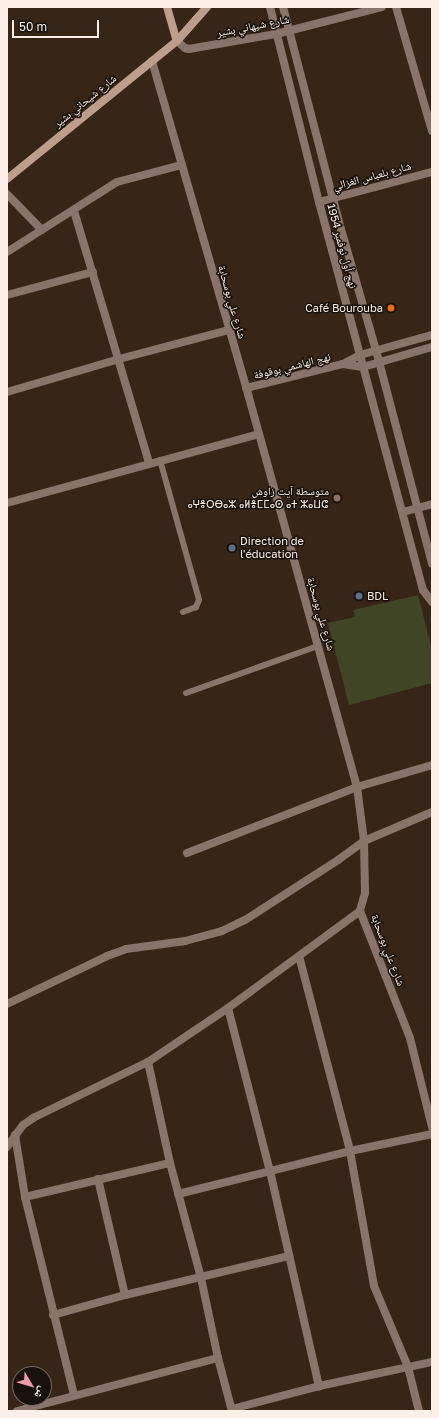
<!DOCTYPE html>
<meta charset="utf-8">
<style>
body{margin:0}
#map{position:relative;width:439px;height:1418px;overflow:hidden;background:#372618;font-family:"Golos Text","Noto Naskh Arabic","Noto Sans Tifinagh",sans-serif}
div>[style]{position:absolute}
.green>*{inset:0;background:#404526}
.service>*{height:6px;margin:-3px;padding:0 3px;transform-origin:3px;border-radius:3px;background:#88746a}
.minor>*{height:8px;margin:-4px;padding:0 4px;transform-origin:4px;border-radius:4px;background:#88746a}
.secondary>*{height:8px;margin:-4px;padding:0 4px;transform-origin:4px;border-radius:4px;background:#bd9e8d}
.dots>*{width:11px;height:11px;translate:-50% -50%;box-sizing:border-box;border:2px solid #19110b;border-radius:50%}
span{translate:-50% -50%;white-space:nowrap;text-align:center;line-height:1.15;-webkit-text-stroke:3px #19110b;paint-order:stroke}
.street-label{font-size:11px;color:#fcefe7}
.poi-label{font-size:11px;color:#fcefe7}
.right{translate:-100% -50%;text-align:right}
.left{translate:0 -50%;text-align:left}
.frame{position:absolute;inset:0;border:8px solid #fcefe7;pointer-events:none}
.north{position:absolute;left:12px;top:1366px;width:40px;height:40px;box-sizing:border-box;background:#19110b;border:1px solid #746a63;border-radius:50%;rotate:128deg;font-size:11px;font-weight:700;line-height:16px;text-align:center;color:#fcefe7}
.north::after{content:'';display:block;margin:auto;width:14px;height:18px;background:#f39aaa;clip-path:polygon(50% 0,100% 100%,50% 72%,0 100%)}
.scale{position:absolute;left:12px;top:20px;width:87px;height:18px;box-sizing:border-box;border:2px solid #fcefe7;border-top:0;padding-left:5px;font-size:12px;line-height:14px;white-space:nowrap;color:#fcefe7;-webkit-text-stroke:3px #19110b;paint-order:stroke}
</style>
<div id="map">
<div class="green">
<i style="clip-path:polygon(418px 595px,432px 650px,432px 683px,349px 705px,328px 623px,355px 617px,353px 610px)"></i>
</div>
<div class="service">
<i style="left:160px;top:460px;width:145px;rotate:74.4deg"></i>
<i style="left:199px;top:600px;width:8px;rotate:113deg"></i>
<i style="left:196px;top:607px;width:14px;rotate:159deg"></i>
<i style="left:186px;top:693px;width:140px;rotate:-19.6deg"></i>
</div>
<div class="minor">
<i style="left:270px;top:7px;width:201px;rotate:75.9deg"></i>
<i style="left:319px;top:202px;width:402px;rotate:75deg"></i>
<i style="left:423px;top:590px;width:15px;rotate:53deg"></i>
<i style="left:283px;top:7px;width:229px;rotate:75.4deg"></i>
<i style="left:341px;top:229px;width:126px;rotate:73.9deg"></i>
<i style="left:376px;top:350px;width:221px;rotate:75.3deg"></i>
<i style="left:396px;top:7px;width:129px;rotate:73.8deg"></i>
<i style="left:177px;top:41px;width:11px;rotate:41deg"></i>
<i style="left:185px;top:48px;width:4px;rotate:14deg"></i>
<i style="left:189px;top:49px;width:88px;rotate:-9.8deg"></i>
<i style="left:276px;top:34px;width:109px;rotate:-14.3deg"></i>
<i style="left:152px;top:61px;width:347px;rotate:73.9deg"></i>
<i style="left:248px;top:394px;width:408px;rotate:74.5deg"></i>
<i style="left:357px;top:787px;width:54px;rotate:82.6deg"></i>
<i style="left:364px;top:841px;width:52px;rotate:88.9deg"></i>
<i style="left:365px;top:893px;width:19px;rotate:106deg"></i>
<i style="left:360px;top:911px;width:136px;rotate:68.5deg"></i>
<i style="left:410px;top:1038px;width:92px;rotate:76.1deg"></i>
<i style="left:7px;top:194px;width:50px;rotate:45.8deg"></i>
<i style="left:319px;top:202px;width:117px;rotate:-14.9deg"></i>
<i style="left:74px;top:211px;width:263px;rotate:73.4deg"></i>
<i style="left:7px;top:252px;width:130px;rotate:-32.5deg"></i>
<i style="left:117px;top:182px;width:66px;rotate:-14.9deg"></i>
<i style="left:7px;top:295px;width:89px;rotate:-15deg"></i>
<i style="left:343px;top:364px;width:20px;rotate:9deg"></i>
<i style="left:363px;top:367px;width:72px;rotate:-16.2deg"></i>
<i style="left:246px;top:388px;width:100px;rotate:-13.9deg"></i>
<i style="left:343px;top:364px;width:19px;rotate:-28deg"></i>
<i style="left:360px;top:355px;width:75px;rotate:-15.5deg"></i>
<i style="left:7px;top:392px;width:117px;rotate:-16.4deg"></i>
<i style="left:119px;top:359px;width:114px;rotate:-14.8deg"></i>
<i style="left:7px;top:503px;width:261px;rotate:-15.3deg"></i>
<i style="left:403px;top:512px;width:30px;rotate:-15deg"></i>
<i style="left:187px;top:853px;width:182px;rotate:-21.2deg"></i>
<i style="left:357px;top:787px;width:78px;rotate:-16.3deg"></i>
<i style="left:299px;top:956px;width:202px;rotate:75.3deg"></i>
<i style="left:350px;top:1151px;width:137px;rotate:79.9deg"></i>
<i style="left:374px;top:1286px;width:88px;rotate:67.2deg"></i>
<i style="left:408px;top:1367px;width:45px;rotate:76deg"></i>
<i style="left:7px;top:1004px;width:111px;rotate:-25.6deg"></i>
<i style="left:107px;top:956px;width:20px;rotate:-20deg"></i>
<i style="left:126px;top:949px;width:60px;rotate:-7.7deg"></i>
<i style="left:185px;top:941px;width:38px;rotate:-15deg"></i>
<i style="left:222px;top:931px;width:25px;rotate:-26deg"></i>
<i style="left:245px;top:920px;width:111px;rotate:-32.8deg"></i>
<i style="left:338px;top:860px;width:32px;rotate:-36deg"></i>
<i style="left:364px;top:841px;width:74px;rotate:-23.1deg"></i>
<i style="left:228px;top:1008px;width:168px;rotate:75.6deg"></i>
<i style="left:270px;top:1171px;width:221px;rotate:77.2deg"></i>
<i style="left:148px;top:1062px;width:103px;rotate:77.7deg"></i>
<i style="left:170px;top:1163px;width:119px;rotate:74.9deg"></i>
<i style="left:201px;top:1278px;width:82px;rotate:78deg"></i>
<i style="left:218px;top:1358px;width:55px;rotate:75.2deg"></i>
<i style="left:15px;top:1135px;width:63px;rotate:80.8deg"></i>
<i style="left:25px;top:1197px;width:204px;rotate:76.1deg"></i>
<i style="left:7px;top:1147px;width:27px;rotate:-54deg"></i>
<i style="left:23px;top:1125px;width:14px;rotate:-34deg"></i>
<i style="left:35px;top:1117px;width:126px;rotate:-26deg"></i>
<i style="left:148px;top:1062px;width:97px;rotate:-34deg"></i>
<i style="left:228px;top:1008px;width:164px;rotate:-36.3deg"></i>
<i style="left:98px;top:1179px;width:119px;rotate:76.9deg"></i>
<i style="left:178px;top:1194px;width:177px;rotate:-14deg"></i>
<i style="left:350px;top:1151px;width:84px;rotate:-11.7deg"></i>
<i style="left:25px;top:1197px;width:149px;rotate:-13.2deg"></i>
<i style="left:53px;top:1315px;width:75px;rotate:-15.5deg"></i>
<i style="left:125px;top:1295px;width:169px;rotate:-13.4deg"></i>
<i style="left:232px;top:1409px;width:90px;rotate:-14.8deg"></i>
<i style="left:319px;top:1386px;width:116px;rotate:-12deg"></i>
<i style="left:17px;top:1411px;width:208px;rotate:-14.8deg"></i>
</div>
<div class="secondary">
<i style="left:167px;top:7px;width:35px;rotate:74deg"></i>
<i style="left:7px;top:179px;width:219px;rotate:-39.1deg"></i>
<i style="left:177px;top:41px;width:45px;rotate:-48.6deg"></i>
</div>
<div class="dots">
<i style="left:391px;top:308px;background:#e8710a"></i>
<i style="left:337px;top:498px;background:#8d6e63"></i>
<i style="left:232px;top:548px;background:#5c6f8a"></i>
<i style="left:359px;top:596px;background:#5c6f8a"></i>
</div>
<div class="street-label">
<span style="left:253px;top:26px;rotate:-11deg">شارع شيهاني بشير</span>
<span style="left:85px;top:101px;rotate:-39deg">شارع شيحاني بشير</span>
<span style="left:372px;top:176px;rotate:-15deg">شارع بلعباس الغزالي</span>
<span style="left:342px;top:246px;rotate:75deg">نهج أول نوفمبر 1954</span>
<span style="left:232px;top:302px;rotate:74deg">شارع علي بوسحابة</span>
<span style="left:292px;top:366px;rotate:-14deg">نهج الهاشمي بوقوفة</span>
<span style="left:321px;top:614px;rotate:74deg">شارع علي بوسحابة</span>
<span style="left:388px;top:950px;rotate:69deg">شارع علي بوسحابة</span>
</div>
<div class="poi-label">
<span class="right" style="left:383px;top:308px">Café Bourouba</span>
<span class="right" style="left:329px;top:498px">متوسطة آيت زاوش<br>ⴰⵖⴻⵔⴱⴰⵣ ⴰⵍⴻⵎⵎⴰⵙ ⴰⵜ ⵣⴰⵡⵛ</span>
<span class="left" style="left:240px;top:548px">Direction de<br>l'éducation</span>
<span class="left" style="left:367px;top:596px">BDL</span>
</div>
<div class="frame"></div>
<div class="north">ش</div>
<div class="scale">50 m</div>
</div>
